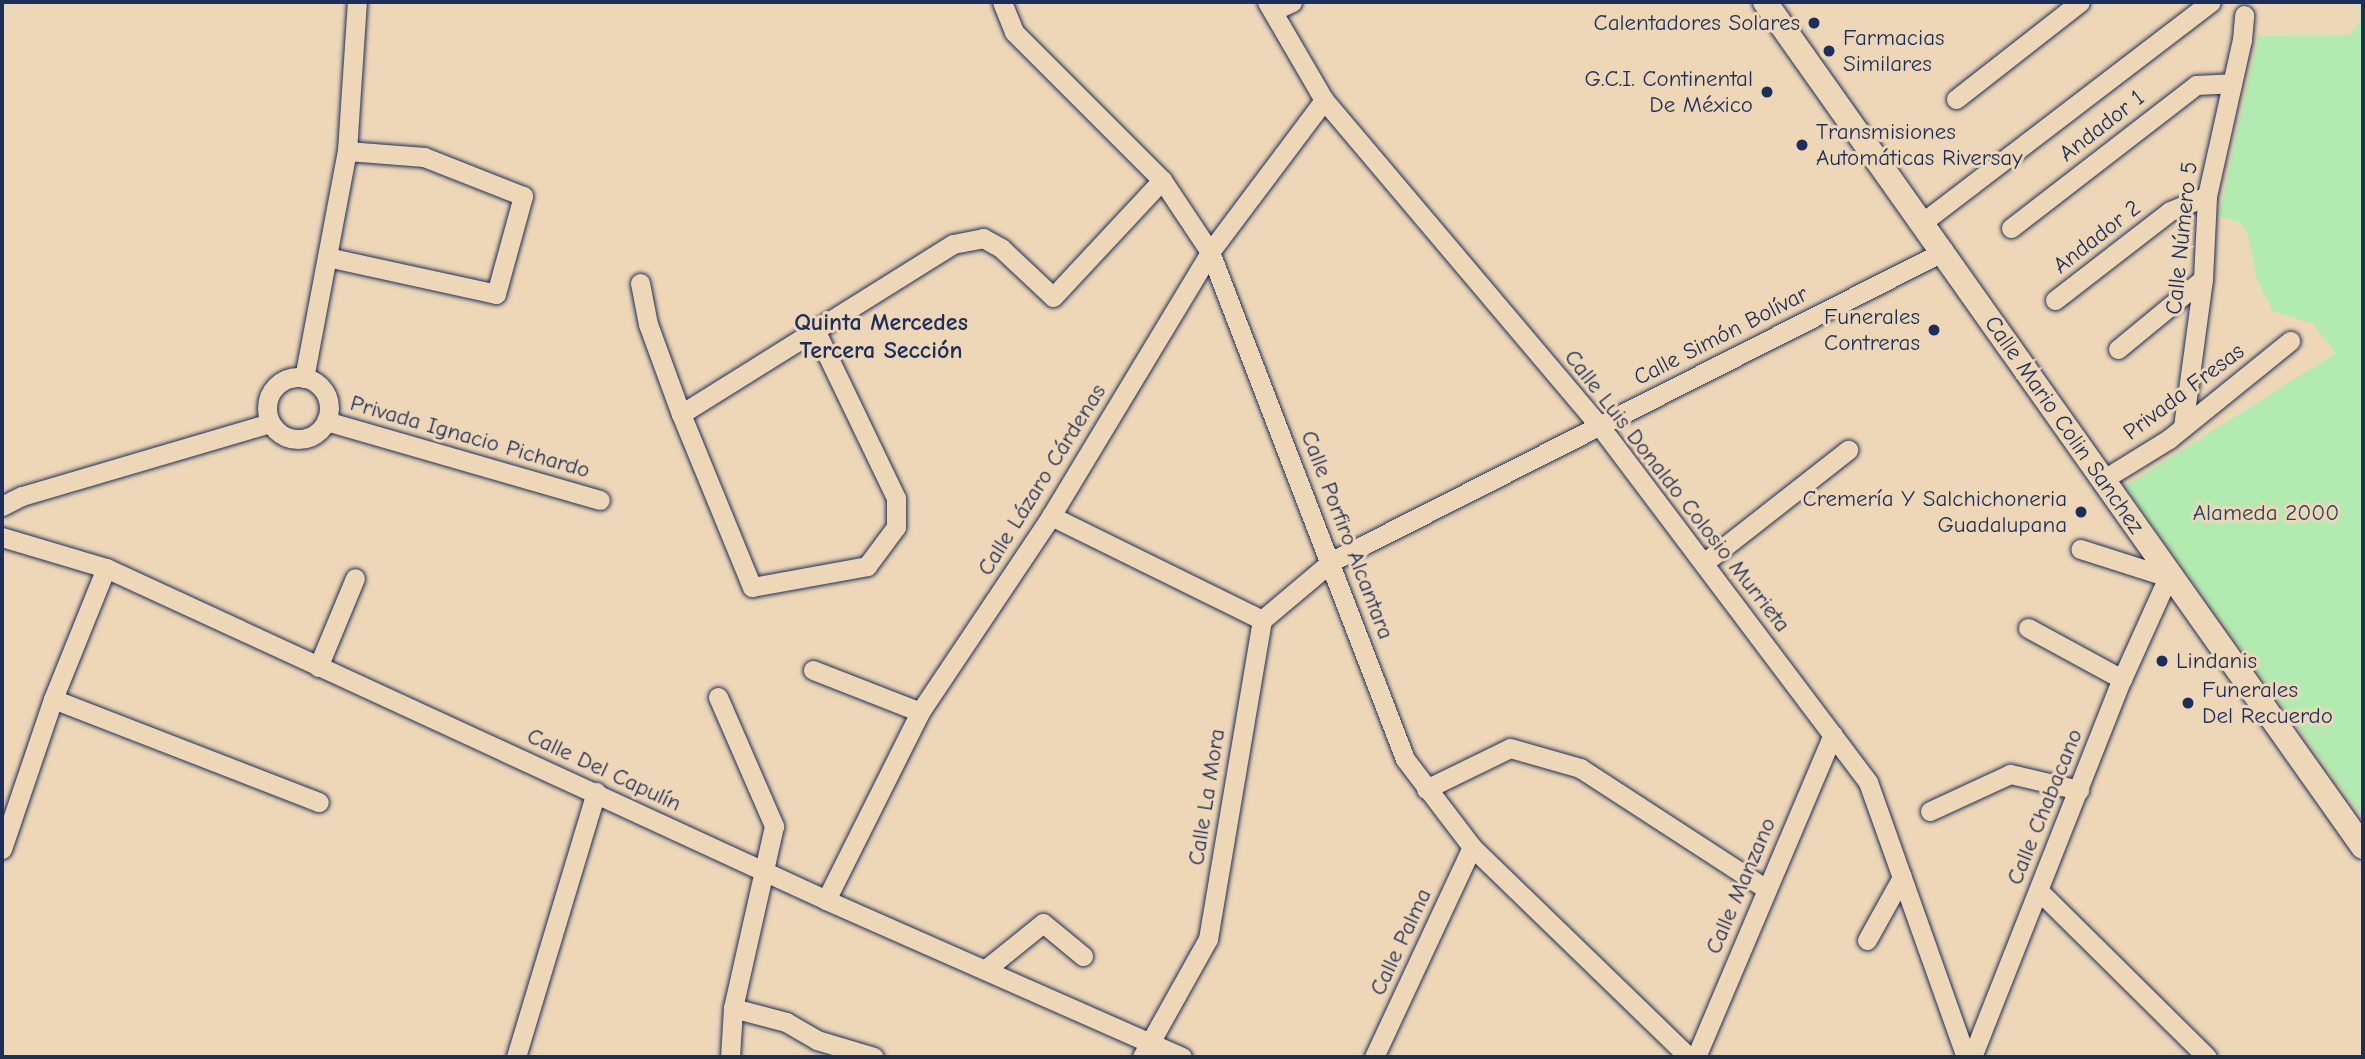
<!DOCTYPE html>
<meta charset="utf-8">
<style>
body{margin:0}
#map{position:relative;width:2365px;height:1059px;overflow:hidden;background:#eed7b7;font-family:"Comic Neue",sans-serif}
div>[style]{position:absolute}
.green>*{inset:0;background:#b1ebaf}
.roads{filter:drop-shadow(0 0 2px #1b2f5e) drop-shadow(0 0 2px #1b2f5e)}
.minor>*{height:19px;margin:-9.5px;padding:0 9.5px;transform-origin:9.5px;border-radius:9.5px;background:#eed7b7}
.minor>.ring{margin:-9.5px;padding:0;box-sizing:content-box;background:none;border:19px solid #eed7b7;border-radius:50%}
.major>*{height:24px;margin:-12px;padding:0 12px;transform-origin:12px;border-radius:12px;background:#eed7b7}
.dots>*{width:19px;height:19px;translate:-50% -50%;box-sizing:border-box;border:4px solid #eed7b7;border-radius:50%}
span{translate:-50% -50%;white-space:nowrap;text-align:center;line-height:1.15;-webkit-text-stroke:6px #eed7b7;paint-order:stroke}
.poi-label{font-size:23px;color:#1b2f5e}
.right{translate:-100% -50%;text-align:right}
.left{translate:0 -50%;text-align:left}
.street-label{font-size:23px;color:#1b2f5e}
.park-label{font-size:23px;color:#2a4266}
.neighbourhood-label{font-size:24px;color:#1b2f5e;font-weight:700}
.frame{position:absolute;inset:0;border:4px solid #1b2f5e;pointer-events:none}
</style>
<div id="map">
<div class="green">
<i style="clip-path:polygon(2360px 2px,2363px 2px,2363px 818px,2125px 486px,2336px 353px,2313px 324px,2273px 311px,2257px 279px,2248px 234px,2239px 222px,2219px 216px,2258px 36px,2349px 35px,2360px 22px)"></i>
</div>
<div class="roads">
<div class="minor">
<i style="left:1002px;top:2px;width:32px;rotate:68deg"></i>
<i style="left:1014px;top:32px;width:209px;rotate:45deg"></i>
<i style="left:1162px;top:180px;width:87px;rotate:56.3deg"></i>
<i style="left:1210px;top:252px;width:543px;rotate:68.96deg"></i>
<i style="left:1405px;top:759px;width:111px;rotate:52.7deg"></i>
<i style="left:1472px;top:847px;width:302px;rotate:44.1deg"></i>
<i style="left:1267px;top:2px;width:113px;rotate:59.8deg"></i>
<i style="left:1324px;top:100px;width:426px;rotate:49.8deg"></i>
<i style="left:1599px;top:425px;width:447px;rotate:53deg"></i>
<i style="left:1868px;top:782px;width:292px;rotate:70.4deg"></i>
<i style="left:1273px;top:11px;width:21px;rotate:-25deg"></i>
<i style="left:1956px;top:99px;width:157px;rotate:-38deg"></i>
<i style="left:1923px;top:222px;width:362px;rotate:-37.4deg"></i>
<i style="left:2011px;top:228px;width:234px;rotate:-37.7deg"></i>
<i style="left:2196px;top:85px;width:35px;rotate:-3deg"></i>
<i style="left:327px;top:257px;width:173px;rotate:12.3deg"></i>
<i style="left:496px;top:294px;width:102px;rotate:-74.6deg"></i>
<i style="left:523px;top:196px;width:106px;rotate:-158.5deg"></i>
<i style="left:424px;top:157px;width:77px;rotate:-175.5deg"></i>
<i style="left:640px;top:283px;width:42px;rotate:79deg"></i>
<i style="left:648px;top:324px;width:96px;rotate:69.9deg"></i>
<i style="left:681px;top:414px;width:187px;rotate:67.7deg"></i>
<i style="left:752px;top:587px;width:117px;rotate:-10.3deg"></i>
<i style="left:867px;top:566px;width:49px;rotate:-53.4deg"></i>
<i style="left:896px;top:527px;width:29px;rotate:-90deg"></i>
<i style="left:896px;top:498px;width:184px;rotate:-115.7deg"></i>
<i style="left:2055px;top:300px;width:145px;rotate:-37.7deg"></i>
<i style="left:2170px;top:211px;width:40px;rotate:-22deg"></i>
<i style="left:2118px;top:349px;width:110px;rotate:-39.5deg"></i>
<i class="ring" style="left:267px;top:377px;width:43px;height:43px"></i>
<i style="left:304px;top:378px;width:231px;rotate:-79.3deg"></i>
<i style="left:347px;top:151px;width:149px;rotate:-86.2deg"></i>
<i style="left:681px;top:414px;width:321px;rotate:-32deg"></i>
<i style="left:953px;top:244px;width:31px;rotate:-11deg"></i>
<i style="left:983px;top:238px;width:21px;rotate:29deg"></i>
<i style="left:1001px;top:248px;width:71px;rotate:43.3deg"></i>
<i style="left:1053px;top:297px;width:160px;rotate:-47deg"></i>
<i style="left:326px;top:421px;width:285px;rotate:16.1deg"></i>
<i style="left:2183px;top:427px;width:149px;rotate:-82.3deg"></i>
<i style="left:2203px;top:279px;width:83px;rotate:-87.2deg"></i>
<i style="left:2207px;top:196px;width:160px;rotate:-77.4deg"></i>
<i style="left:2242px;top:40px;width:25px;rotate:-85deg"></i>
<i style="left:2104px;top:479px;width:76px;rotate:-31.6deg"></i>
<i style="left:2169px;top:439px;width:156px;rotate:-39deg"></i>
<i style="left:2px;top:506px;width:22px;rotate:-27deg"></i>
<i style="left:22px;top:496px;width:259px;rotate:-16.4deg"></i>
<i style="left:1051px;top:516px;width:235px;rotate:26.2deg"></i>
<i style="left:2px;top:537px;width:109px;rotate:16.6deg"></i>
<i style="left:106px;top:568px;width:793px;rotate:24.75deg"></i>
<i style="left:826px;top:900px;width:389px;rotate:23.8deg"></i>
<i style="left:1705px;top:562px;width:182px;rotate:-38.1deg"></i>
<i style="left:2028px;top:628px;width:107px;rotate:28.5deg"></i>
<i style="left:318px;top:667px;width:96px;rotate:-67.4deg"></i>
<i style="left:813px;top:670px;width:115px;rotate:21.4deg"></i>
<i style="left:718px;top:697px;width:141px;rotate:66.5deg"></i>
<i style="left:774px;top:826px;width:187px;rotate:102.7deg"></i>
<i style="left:733px;top:1008px;width:49px;rotate:93.5deg"></i>
<i style="left:53px;top:699px;width:285px;rotate:21.2deg"></i>
<i style="left:1426px;top:789px;width:93px;rotate:-26deg"></i>
<i style="left:1510px;top:748px;width:73px;rotate:15.9deg"></i>
<i style="left:1580px;top:768px;width:221px;rotate:33deg"></i>
<i style="left:1930px;top:811px;width:88px;rotate:-24.8deg"></i>
<i style="left:2010px;top:774px;width:71px;rotate:13.1deg"></i>
<i style="left:2px;top:849px;width:158px;rotate:-71.2deg"></i>
<i style="left:53px;top:699px;width:141px;rotate:-68deg"></i>
<i style="left:2039px;top:891px;width:236px;rotate:44.7deg"></i>
<i style="left:826px;top:900px;width:210px;rotate:-63.4deg"></i>
<i style="left:920px;top:712px;width:236px;rotate:-56.2deg"></i>
<i style="left:1051px;top:516px;width:308px;rotate:-58.9deg"></i>
<i style="left:1210px;top:252px;width:190px;rotate:-53.1deg"></i>
<i style="left:1867px;top:940px;width:72px;rotate:-60.9deg"></i>
<i style="left:986px;top:969px;width:73px;rotate:-38.9deg"></i>
<i style="left:1043px;top:923px;width:52px;rotate:39.5deg"></i>
<i style="left:733px;top:1008px;width:55px;rotate:14.8deg"></i>
<i style="left:786px;top:1022px;width:36px;rotate:30deg"></i>
<i style="left:817px;top:1040px;width:59px;rotate:16.6deg"></i>
<i style="left:516px;top:1057px;width:277px;rotate:-73.2deg"></i>
<i style="left:1142px;top:1057px;width:135px;rotate:-60.8deg"></i>
<i style="left:1208px;top:939px;width:324px;rotate:-80.4deg"></i>
<i style="left:1262px;top:620px;width:92px;rotate:-40.1deg"></i>
<i style="left:1332px;top:561px;width:686px;rotate:-26.86deg"></i>
<i style="left:1374px;top:1057px;width:232px;rotate:-65deg"></i>
<i style="left:1696px;top:1057px;width:350px;rotate:-67deg"></i>
<i style="left:1972px;top:1057px;width:407px;rotate:-68.4deg"></i>
<i style="left:2122px;top:679px;width:112px;rotate:-65.7deg"></i>
<i style="left:2168px;top:577px;width:92px;rotate:-162.3deg"></i>
</div>
<div class="major">
<i style="left:1765px;top:2px;width:1035px;rotate:54.71deg"></i>
</div>
</div>
<div class="dots">
<i style="left:1814px;top:23px;background:#1b2f5e"></i>
<i style="left:1829px;top:51px;background:#1b2f5e"></i>
<i style="left:1767px;top:92px;background:#1b2f5e"></i>
<i style="left:1802px;top:145px;background:#1b2f5e"></i>
<i style="left:1934px;top:330px;background:#1b2f5e"></i>
<i style="left:2081px;top:512px;background:#1b2f5e"></i>
<i style="left:2162px;top:661px;background:#1b2f5e"></i>
<i style="left:2188px;top:703px;background:#1b2f5e"></i>
</div>
<div class="poi-label">
<span class="right" style="left:1800px;top:23px">Calentadores Solares</span>
<span class="left" style="left:1843px;top:51px">Farmacias<br>Similares</span>
<span class="right" style="left:1753px;top:92px">G.C.I. Continental<br>De México</span>
<span class="left" style="left:1816px;top:145px">Transmisiones<br>Automáticas Riversay</span>
<span class="right" style="left:1920px;top:330px">Funerales<br>Contreras</span>
<span class="right" style="left:2067px;top:512px">Cremería Y Salchichoneria<br>Guadalupana</span>
<span class="left" style="left:2176px;top:661px">Lindanis</span>
<span class="left" style="left:2202px;top:703px">Funerales<br>Del Recuerdo</span>
</div>
<div class="street-label">
<span style="left:2102px;top:126px;rotate:-38deg">Andador 1</span>
<span style="left:2097px;top:237px;rotate:-38deg">Andador 2</span>
<span style="left:2182px;top:238px;rotate:-84deg">Calle Número 5</span>
<span style="left:1721px;top:336px;rotate:-27deg">Calle Simón Bolívar</span>
<span style="left:2184px;top:392px;rotate:-37deg">Privada Fresas</span>
<span style="left:2064px;top:425px;rotate:55deg">Calle Mario Colin Sanchez</span>
<span style="left:470px;top:437px;rotate:16deg">Privada Ignacio Pichardo</span>
<span style="left:1042px;top:480px;rotate:-58deg">Calle Lázaro Cárdenas</span>
<span style="left:1677px;top:491px;rotate:52deg">Calle Luis Donaldo Colosio Murrieta</span>
<span style="left:1347px;top:535px;rotate:69deg">Calle Porfiro Alcantara</span>
<span style="left:604px;top:770px;rotate:25deg">Calle Del Capulín</span>
<span style="left:1207px;top:797px;rotate:-81deg">Calle La Mora</span>
<span style="left:2045px;top:807px;rotate:-68deg">Calle Chabacano</span>
<span style="left:1741px;top:886px;rotate:-67deg">Calle Manzano</span>
<span style="left:1401px;top:942px;rotate:-65deg">Calle Palma</span>
</div>
<div class="park-label">
<span style="left:2266px;top:513px">Alameda 2000</span>
</div>
<div class="neighbourhood-label">
<span style="left:881px;top:337px">Quinta Mercedes<br>Tercera Sección</span>
</div>
<div class="frame"></div>
</div>
